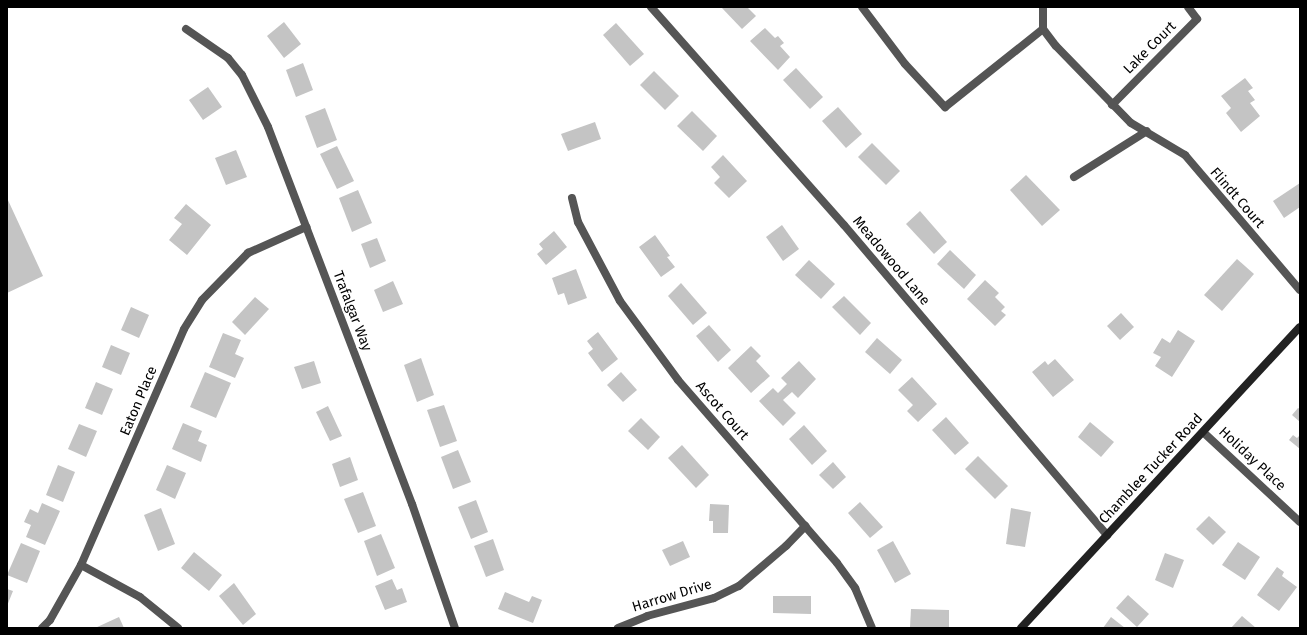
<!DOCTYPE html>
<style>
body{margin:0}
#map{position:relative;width:1307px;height:635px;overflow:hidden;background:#fff;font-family:"Fira Sans",sans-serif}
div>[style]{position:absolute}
.building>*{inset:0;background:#c4c4c4}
.street>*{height:8px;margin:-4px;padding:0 4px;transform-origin:4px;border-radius:4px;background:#555}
.secondary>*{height:8px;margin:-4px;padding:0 4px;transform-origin:4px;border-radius:4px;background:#222}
span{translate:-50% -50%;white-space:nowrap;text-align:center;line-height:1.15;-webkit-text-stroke:3.5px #fff;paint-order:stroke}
.street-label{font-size:14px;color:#000}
.frame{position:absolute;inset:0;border:8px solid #000;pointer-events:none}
</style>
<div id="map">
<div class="building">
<i style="clip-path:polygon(721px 7px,747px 7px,756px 16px,742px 29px)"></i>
<i style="clip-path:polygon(284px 22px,301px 44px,284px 58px,267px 36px)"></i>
<i style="clip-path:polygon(616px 23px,644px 54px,630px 66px,603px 35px)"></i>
<i style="clip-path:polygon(765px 28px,775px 38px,778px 36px,784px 43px,780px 46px,790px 57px,778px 70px,750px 41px)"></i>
<i style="clip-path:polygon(303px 63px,313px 90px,296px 97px,286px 70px)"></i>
<i style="clip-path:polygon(796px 68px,823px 97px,810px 109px,783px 80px)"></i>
<i style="clip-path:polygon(654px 71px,679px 96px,665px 110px,640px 85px)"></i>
<i style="clip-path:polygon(1245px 78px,1253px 88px,1248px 91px,1255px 100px,1250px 103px,1260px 116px,1241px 132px,1226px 113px,1231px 108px,1221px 96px)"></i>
<i style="clip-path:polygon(208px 87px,222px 107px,203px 120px,189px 100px)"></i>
<i style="clip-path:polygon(838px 107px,862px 134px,846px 148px,822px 121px)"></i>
<i style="clip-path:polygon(325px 108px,337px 140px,317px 148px,305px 116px)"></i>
<i style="clip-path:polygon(692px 111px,717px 136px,703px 151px,677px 126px)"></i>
<i style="clip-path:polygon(595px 122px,601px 139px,568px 151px,561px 134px)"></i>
<i style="clip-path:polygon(872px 143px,900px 171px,886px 185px,858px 157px)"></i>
<i style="clip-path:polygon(337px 146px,354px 181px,337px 189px,320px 154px)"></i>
<i style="clip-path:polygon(236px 150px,247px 177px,226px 185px,215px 158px)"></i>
<i style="clip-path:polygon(723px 155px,747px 181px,729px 198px,714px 183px,720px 177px,711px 167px)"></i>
<i style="clip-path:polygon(1026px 175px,1060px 210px,1042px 226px,1010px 190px)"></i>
<i style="clip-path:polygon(1300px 183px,1300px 207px,1284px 218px,1273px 201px)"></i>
<i style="clip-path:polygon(358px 190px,372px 223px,352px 232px,339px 198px)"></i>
<i style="clip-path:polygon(7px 198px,43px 276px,7px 293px)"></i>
<i style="clip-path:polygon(186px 204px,211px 225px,187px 255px,169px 240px,182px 224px,174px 218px)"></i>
<i style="clip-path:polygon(920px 211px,947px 242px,934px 254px,906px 224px)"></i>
<i style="clip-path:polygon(782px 225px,799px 249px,783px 261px,766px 237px)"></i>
<i style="clip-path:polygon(554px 231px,567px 247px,546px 265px,537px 254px,543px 249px,539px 244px)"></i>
<i style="clip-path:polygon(655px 235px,670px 256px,667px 257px,675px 267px,661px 277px,639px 247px)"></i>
<i style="clip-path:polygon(377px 238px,386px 261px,370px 268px,361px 244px)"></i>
<i style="clip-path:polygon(950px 250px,976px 275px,964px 289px,937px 264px)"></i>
<i style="clip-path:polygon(1237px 259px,1254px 274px,1222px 311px,1204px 295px)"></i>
<i style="clip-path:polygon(809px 260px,835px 284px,821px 299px,795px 275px)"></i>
<i style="clip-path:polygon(576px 269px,587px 298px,568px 305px,564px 293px,558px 295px,552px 278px)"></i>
<i style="clip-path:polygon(985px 280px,999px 293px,995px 297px,1005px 307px,1001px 311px,1006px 315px,995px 326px,967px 299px)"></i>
<i style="clip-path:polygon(393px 281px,403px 304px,383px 312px,374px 290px)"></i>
<i style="clip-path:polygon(681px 283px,707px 313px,693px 325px,668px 296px)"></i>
<i style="clip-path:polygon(844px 296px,871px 323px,860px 335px,832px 307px)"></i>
<i style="clip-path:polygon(255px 297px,269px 309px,245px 335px,232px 322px)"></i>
<i style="clip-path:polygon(131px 307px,149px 315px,139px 338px,121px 330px)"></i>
<i style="clip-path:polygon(1121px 313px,1134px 327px,1120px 340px,1107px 326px)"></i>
<i style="clip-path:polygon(709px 325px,731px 350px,718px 362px,696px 336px)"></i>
<i style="clip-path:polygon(1178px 330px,1195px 341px,1172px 377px,1155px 366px,1161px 357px,1153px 353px,1162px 338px,1170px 343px)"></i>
<i style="clip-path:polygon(598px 332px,618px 359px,602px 372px,588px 353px,593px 349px,587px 341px)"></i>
<i style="clip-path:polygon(223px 333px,241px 340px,235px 354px,244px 358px,235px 378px,209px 367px)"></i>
<i style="clip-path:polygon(877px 338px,902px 360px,890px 374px,865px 352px)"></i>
<i style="clip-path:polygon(111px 345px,130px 353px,121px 375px,102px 367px)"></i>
<i style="clip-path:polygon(751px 346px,761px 356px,756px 361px,770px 376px,751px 393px,728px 368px)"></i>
<i style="clip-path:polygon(421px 358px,434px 395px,417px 402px,404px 365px)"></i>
<i style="clip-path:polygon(1055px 359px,1074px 380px,1053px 397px,1032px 372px,1045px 361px,1048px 365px)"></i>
<i style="clip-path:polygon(314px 361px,321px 383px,302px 389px,294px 367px)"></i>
<i style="clip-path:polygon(799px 361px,816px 379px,798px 398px,792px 392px,783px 400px,796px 413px,783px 426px,759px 401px,773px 388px,778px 393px,787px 384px,781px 378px)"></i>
<i style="clip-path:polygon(205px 372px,231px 383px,216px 418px,190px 407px)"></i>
<i style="clip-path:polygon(621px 372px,637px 390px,623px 402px,607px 385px)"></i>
<i style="clip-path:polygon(912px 377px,937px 404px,918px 422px,907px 411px,913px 405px,898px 390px)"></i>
<i style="clip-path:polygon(96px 382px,113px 389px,102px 415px,85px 408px)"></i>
<i style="clip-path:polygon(444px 405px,457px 441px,440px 447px,427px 410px)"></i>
<i style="clip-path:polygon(328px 406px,342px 436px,330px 441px,316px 412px)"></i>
<i style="clip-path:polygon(1298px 408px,1300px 409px,1300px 422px,1292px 415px)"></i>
<i style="clip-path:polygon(946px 417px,969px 443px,955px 455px,932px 430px)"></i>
<i style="clip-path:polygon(641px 418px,660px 437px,648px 450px,628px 431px)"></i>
<i style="clip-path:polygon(1090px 422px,1114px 442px,1101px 457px,1078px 437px)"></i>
<i style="clip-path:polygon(183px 423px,202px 431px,198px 441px,207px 445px,201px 462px,172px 449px)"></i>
<i style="clip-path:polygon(79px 424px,97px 431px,86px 457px,68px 449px)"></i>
<i style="clip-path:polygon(804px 425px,827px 451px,812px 465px,789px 439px)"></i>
<i style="clip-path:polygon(1293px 435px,1297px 438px,1300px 435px,1300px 449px,1289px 440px)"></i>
<i style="clip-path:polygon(682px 445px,709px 475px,696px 488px,668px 458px)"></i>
<i style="clip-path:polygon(458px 450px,471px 482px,453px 489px,441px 457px)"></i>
<i style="clip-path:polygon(978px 456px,1008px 486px,995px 499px,965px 469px)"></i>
<i style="clip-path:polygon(350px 457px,358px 480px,340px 487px,332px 464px)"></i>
<i style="clip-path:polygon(833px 462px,846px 477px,833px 489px,819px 475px)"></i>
<i style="clip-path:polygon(58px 465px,75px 472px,63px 502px,46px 495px)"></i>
<i style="clip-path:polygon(167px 465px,186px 473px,175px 499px,156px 490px)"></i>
<i style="clip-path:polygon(363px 492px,376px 526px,358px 533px,344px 499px)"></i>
<i style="clip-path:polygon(476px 500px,488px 532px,471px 539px,458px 507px)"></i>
<i style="clip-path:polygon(860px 502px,883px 527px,870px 538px,848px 513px)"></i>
<i style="clip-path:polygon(42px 503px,60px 511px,45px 545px,26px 537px,31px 525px,24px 522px,30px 509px,38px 513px)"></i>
<i style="clip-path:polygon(710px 504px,729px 505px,728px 533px,713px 533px,713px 521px,709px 521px)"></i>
<i style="clip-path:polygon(161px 508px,175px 544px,158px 551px,144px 515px)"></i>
<i style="clip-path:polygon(1011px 508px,1031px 512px,1025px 547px,1006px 544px)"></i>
<i style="clip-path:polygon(1209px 516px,1226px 532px,1213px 545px,1196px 529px)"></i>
<i style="clip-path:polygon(381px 534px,395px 568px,377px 576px,364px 541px)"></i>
<i style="clip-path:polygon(493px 539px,504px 570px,486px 577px,474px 546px)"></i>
<i style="clip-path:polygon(683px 541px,690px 557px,670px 566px,662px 550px)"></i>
<i style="clip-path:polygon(893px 541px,911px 574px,895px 583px,877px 550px)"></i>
<i style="clip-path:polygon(1238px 542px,1260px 557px,1245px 580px,1222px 565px)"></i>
<i style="clip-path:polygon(21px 543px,40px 551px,27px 583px,7px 575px)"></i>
<i style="clip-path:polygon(194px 552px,222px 575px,209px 591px,181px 568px)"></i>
<i style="clip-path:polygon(1165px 553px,1184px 560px,1173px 588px,1155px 580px)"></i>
<i style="clip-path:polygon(1277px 567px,1284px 572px,1282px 576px,1297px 587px,1279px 611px,1257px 595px)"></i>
<i style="clip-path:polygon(392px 579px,397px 590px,402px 588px,407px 602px,385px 610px,375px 586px)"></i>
<i style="clip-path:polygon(234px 583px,256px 614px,243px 625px,219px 596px)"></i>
<i style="clip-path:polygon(7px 589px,13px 591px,7px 606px)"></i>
<i style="clip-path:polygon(505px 592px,529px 602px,532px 596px,542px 600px,533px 623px,498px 609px)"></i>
<i style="clip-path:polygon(1128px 595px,1149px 614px,1137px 627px,1116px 608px)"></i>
<i style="clip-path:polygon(773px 596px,811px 596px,811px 614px,773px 613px)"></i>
<i style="clip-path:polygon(911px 609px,949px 610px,949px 628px,910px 627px)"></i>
<i style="clip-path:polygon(1242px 616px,1256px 628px,1231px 628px)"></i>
<i style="clip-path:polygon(119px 617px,124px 628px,95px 628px)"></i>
<i style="clip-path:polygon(1111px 617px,1125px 628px,1103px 628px)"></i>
</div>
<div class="street">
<i style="left:651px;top:7px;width:291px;rotate:48.5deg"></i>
<i style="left:844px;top:225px;width:407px;rotate:49.7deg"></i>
<i style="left:862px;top:7px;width:71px;rotate:53deg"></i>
<i style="left:905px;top:64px;width:59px;rotate:47.1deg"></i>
<i style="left:945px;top:107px;width:125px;rotate:-38.5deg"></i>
<i style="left:186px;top:29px;width:51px;rotate:34.6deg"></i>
<i style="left:228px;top:58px;width:22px;rotate:51deg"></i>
<i style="left:242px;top:75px;width:58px;rotate:63.4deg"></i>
<i style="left:268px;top:127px;width:404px;rotate:69.1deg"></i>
<i style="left:412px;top:504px;width:131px;rotate:70.9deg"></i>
<i style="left:1043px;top:29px;width:21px;rotate:53deg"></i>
<i style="left:1056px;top:46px;width:107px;rotate:45.8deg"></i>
<i style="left:1131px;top:123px;width:63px;rotate:30.7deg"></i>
<i style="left:1185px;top:155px;width:177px;rotate:49.6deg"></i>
<i style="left:1043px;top:29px;width:22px;rotate:-90deg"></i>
<i style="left:1112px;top:105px;width:121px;rotate:-45.3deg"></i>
<i style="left:1197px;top:19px;width:15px;rotate:-127deg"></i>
<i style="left:1074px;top:177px;width:86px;rotate:-32.2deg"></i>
<i style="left:572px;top:198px;width:25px;rotate:76deg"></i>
<i style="left:578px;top:222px;width:89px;rotate:62deg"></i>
<i style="left:620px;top:301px;width:98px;rotate:53.7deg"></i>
<i style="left:678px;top:380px;width:242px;rotate:49deg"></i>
<i style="left:837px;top:563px;width:31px;rotate:54deg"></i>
<i style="left:855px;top:588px;width:43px;rotate:67deg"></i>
<i style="left:1203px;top:432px;width:132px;rotate:42.9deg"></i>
<i style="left:81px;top:565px;width:67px;rotate:28.5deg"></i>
<i style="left:140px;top:597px;width:49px;rotate:39.2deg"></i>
<i style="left:42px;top:628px;width:11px;rotate:-45deg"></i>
<i style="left:50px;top:620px;width:63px;rotate:-60.6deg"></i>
<i style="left:81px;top:565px;width:257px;rotate:-66.4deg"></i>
<i style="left:184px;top:329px;width:34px;rotate:-58deg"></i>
<i style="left:202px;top:300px;width:66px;rotate:-45.6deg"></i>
<i style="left:248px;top:253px;width:64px;rotate:-24.1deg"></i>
<i style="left:618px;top:628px;width:31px;rotate:-22deg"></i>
<i style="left:647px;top:616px;width:69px;rotate:-15deg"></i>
<i style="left:714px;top:598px;width:28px;rotate:-26deg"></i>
<i style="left:739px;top:586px;width:62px;rotate:-40.4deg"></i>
<i style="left:786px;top:546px;width:28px;rotate:-46deg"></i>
</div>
<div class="secondary">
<i style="left:1021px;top:628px;width:410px;rotate:-47.2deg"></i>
</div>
<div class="street-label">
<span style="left:1150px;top:48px;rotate:-45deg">Lake Court</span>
<span style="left:1237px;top:198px;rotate:49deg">Flindt Court</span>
<span style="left:891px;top:261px;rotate:50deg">Meadowood Lane</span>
<span style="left:352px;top:311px;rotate:69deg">Trafalgar Way</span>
<span style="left:139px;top:401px;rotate:-67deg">Eaton Place</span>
<span style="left:722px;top:411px;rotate:49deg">Ascot Court</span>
<span style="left:1252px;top:459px;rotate:43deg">Holiday Place</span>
<span style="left:1151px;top:469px;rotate:-47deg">Chamblee Tucker Road</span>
<span style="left:672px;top:596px;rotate:-17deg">Harrow Drive</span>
</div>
<div class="frame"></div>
</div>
